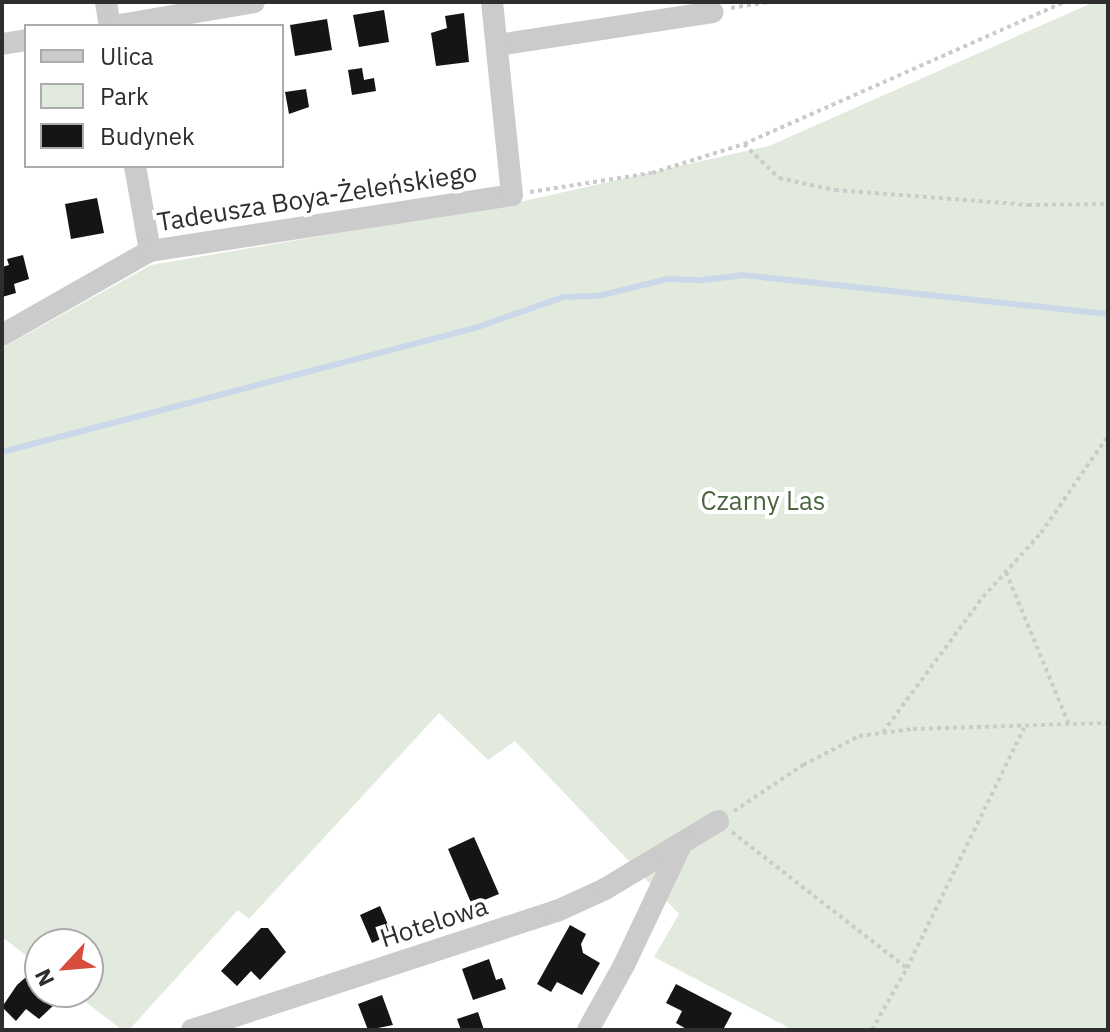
<!DOCTYPE html>
<meta charset="utf-8">
<style>
body{margin:0}
#map{position:relative;width:1110px;height:1032px;overflow:hidden;background:#fff;font-family:"IBM Plex Sans",sans-serif}
div>[style]{position:absolute}
.green>*{inset:0;background:#e2eadd}
.stream>*{height:6px;margin:-3px;padding:0 3px;transform-origin:3px;border-radius:3px;background:#cad8e9}
.building>*{inset:0;background:#151515}
.path>*{height:4px;margin-top:-2px;transform-origin:0;background:repeating-linear-gradient(90deg,#cbcbcb 0 4px,transparent 0 8px)}
.minor>*{height:22px;margin:-11px;padding:0 11px;transform-origin:11px;border-radius:11px;background:#cbcbcb}
span{translate:-50% -50%;white-space:nowrap;text-align:center;line-height:1.15;-webkit-text-stroke:8px #fff;paint-order:stroke}
.street-label{font-size:26px;color:#2e2e2e}
.park-label{font-size:26px;color:#4b663f}
.frame{position:absolute;inset:0;border:4px solid #2e2e2e;pointer-events:none}
.legend{position:absolute;left:24px;top:24px;width:260px;height:144px;box-sizing:border-box;background:#fff;border:2px solid #ababab;margin:0;padding:10px 14px;list-style:none;font-size:24px;color:#2e2e2e}
.legend li{display:flex;align-items:center;gap:16px;height:40px}
.legend b{width:40px;border:2px solid #ababab}
.north{position:absolute;left:24px;top:928px;width:80px;height:80px;box-sizing:border-box;background:#fff;border:2px solid #ababab;border-radius:50%;rotate:244deg;font-size:22px;font-weight:700;line-height:32px;text-align:center;color:#2e2e2e}
.north::after{content:'';display:block;margin:auto;width:28px;height:36px;background:#d74d3e;clip-path:polygon(50% 0,100% 100%,50% 72%,0 100%)}
</style>
<div id="map">
<div class="green">
<i style="clip-path:polygon(1094px 2px,1108px 2px,1108px 1030px,793px 1030px,654px 957px,679px 914px,515px 741px,488px 760px,439px 713px,249px 919px,238px 910px,129px 1030px,122px 1030px,73px 992px,88px 992px,88px 944px,40px 944px,40px 966px,2px 937px,2px 348px,151px 265px,515px 203px,769px 146px)"></i>
</div>
<div class="stream">
<i style="left:2px;top:452px;width:492px;rotate:-14.7deg"></i>
<i style="left:478px;top:327px;width:90px;rotate:-19.4deg"></i>
<i style="left:563px;top:297px;width:35px;rotate:-2deg"></i>
<i style="left:598px;top:296px;width:72px;rotate:-13.7deg"></i>
<i style="left:668px;top:279px;width:35px;rotate:2deg"></i>
<i style="left:703px;top:280px;width:39px;rotate:-7deg"></i>
<i style="left:742px;top:275px;width:368px;rotate:6.1deg"></i>
</div>
<div class="building">
<i style="clip-path:polygon(384px 10px,389px 42px,359px 47px,353px 15px)"></i>
<i style="clip-path:polygon(464px 13px,469px 62px,436px 66px,431px 33px,447px 28px,445px 16px)"></i>
<i style="clip-path:polygon(327px 19px,332px 50px,295px 56px,290px 25px)"></i>
<i style="clip-path:polygon(362px 68px,364px 80px,374px 78px,376px 91px,352px 95px,348px 70px)"></i>
<i style="clip-path:polygon(306px 89px,309px 107px,289px 114px,285px 92px)"></i>
<i style="clip-path:polygon(97px 198px,104px 233px,71px 239px,65px 204px)"></i>
<i style="clip-path:polygon(23px 255px,29px 279px,14px 284px,16px 293px,2px 297px,2px 267px,9px 265px,7px 259px)"></i>
<i style="clip-path:polygon(474px 837px,499px 894px,472px 905px,448px 849px)"></i>
<i style="clip-path:polygon(380px 906px,392px 934px,372px 943px,360px 915px)"></i>
<i style="clip-path:polygon(570px 925px,586px 934px,581px 944px,583px 953px,600px 963px,582px 995px,557px 982px,551px 992px,537px 984px)"></i>
<i style="clip-path:polygon(261px 928px,268px 928px,286px 952px,260px 980px,251px 971px,237px 986px,221px 971px)"></i>
<i style="clip-path:polygon(489px 959px,496px 980px,502px 978px,506px 989px,473px 1000px,462px 969px)"></i>
<i style="clip-path:polygon(35px 976px,40px 980px,40px 992px,56px 999px,55px 1004px,39px 1019px,26px 1009px,16px 1021px,2px 1007px,17px 985px,26px 977px,31px 980px)"></i>
<i style="clip-path:polygon(676px 984px,732px 1013px,723px 1030px,688px 1030px,676px 1023px,682px 1011px,666px 1003px)"></i>
<i style="clip-path:polygon(382px 995px,393px 1025px,368px 1030px,358px 1004px)"></i>
<i style="clip-path:polygon(478px 1012px,484px 1030px,461px 1030px,457px 1019px)"></i>
</div>
<div class="path">
<i style="left:731px;top:8px;width:37px;rotate:-9deg"></i>
<i style="left:744px;top:144px;width:49px;rotate:44.2deg"></i>
<i style="left:779px;top:178px;width:57px;rotate:12.1deg"></i>
<i style="left:835px;top:190px;width:194px;rotate:4.4deg"></i>
<i style="left:1028px;top:205px;width:80px;rotate:-0.7deg"></i>
<i style="left:530px;top:192px;width:123px;rotate:-8.9deg"></i>
<i style="left:652px;top:173px;width:96px;rotate:-17.5deg"></i>
<i style="left:744px;top:144px;width:351px;rotate:-23.9deg"></i>
<i style="left:1006px;top:572px;width:165px;rotate:67.6deg"></i>
<i style="left:883px;top:732px;width:168px;rotate:-53.5deg"></i>
<i style="left:983px;top:597px;width:86px;rotate:-47.8deg"></i>
<i style="left:1041px;top:533px;width:118px;rotate:-55.4deg"></i>
<i style="left:734px;top:811px;width:83px;rotate:-33.7deg"></i>
<i style="left:803px;top:765px;width:63px;rotate:-27.4deg"></i>
<i style="left:859px;top:736px;width:54px;rotate:-7.4deg"></i>
<i style="left:913px;top:729px;width:195px;rotate:-1.8deg"></i>
<i style="left:732px;top:832px;width:222px;rotate:37.9deg"></i>
<i style="left:872px;top:1030px;width:71px;rotate:-60.6deg"></i>
<i style="left:907px;top:968px;width:267px;rotate:-64deg"></i>
</div>
<div class="minor">
<i style="left:106px;top:2px;width:24px;rotate:81deg"></i>
<i style="left:114px;top:26px;width:142px;rotate:-9.7deg"></i>
<i style="left:2px;top:44px;width:24px;rotate:-9deg"></i>
<i style="left:497px;top:45px;width:218px;rotate:-8.7deg"></i>
<i style="left:135px;top:166px;width:86px;rotate:80deg"></i>
<i style="left:2px;top:335px;width:170px;rotate:-29.6deg"></i>
<i style="left:150px;top:251px;width:366px;rotate:-8.8deg"></i>
<i style="left:512px;top:195px;width:194px;rotate:-95.9deg"></i>
<i style="left:192px;top:1030px;width:384px;rotate:-18.1deg"></i>
<i style="left:557px;top:911px;width:53px;rotate:-24.6deg"></i>
<i style="left:605px;top:889px;width:132px;rotate:-31deg"></i>
<i style="left:588px;top:1030px;width:74px;rotate:-61deg"></i>
<i style="left:624px;top:965px;width:135px;rotate:-64.6deg"></i>
</div>
<div class="street-label">
<span style="left:317px;top:197px;rotate:-9deg">Tadeusza Boya-Żeleńskiego</span>
<span style="left:434px;top:922px;rotate:-18deg">Hotelowa</span>
</div>
<div class="park-label">
<span style="left:763px;top:501px">Czarny Las</span>
</div>
<div class="frame"></div>
<ul class="legend">
<li><b style="height:10px;background:#cbcbcb"></b>Ulica</li>
<li><b style="height:22px;background:#e2eadd"></b>Park</li>
<li><b style="height:22px;background:#151515"></b>Budynek</li>
</ul>
<div class="north">N</div>
</div>
